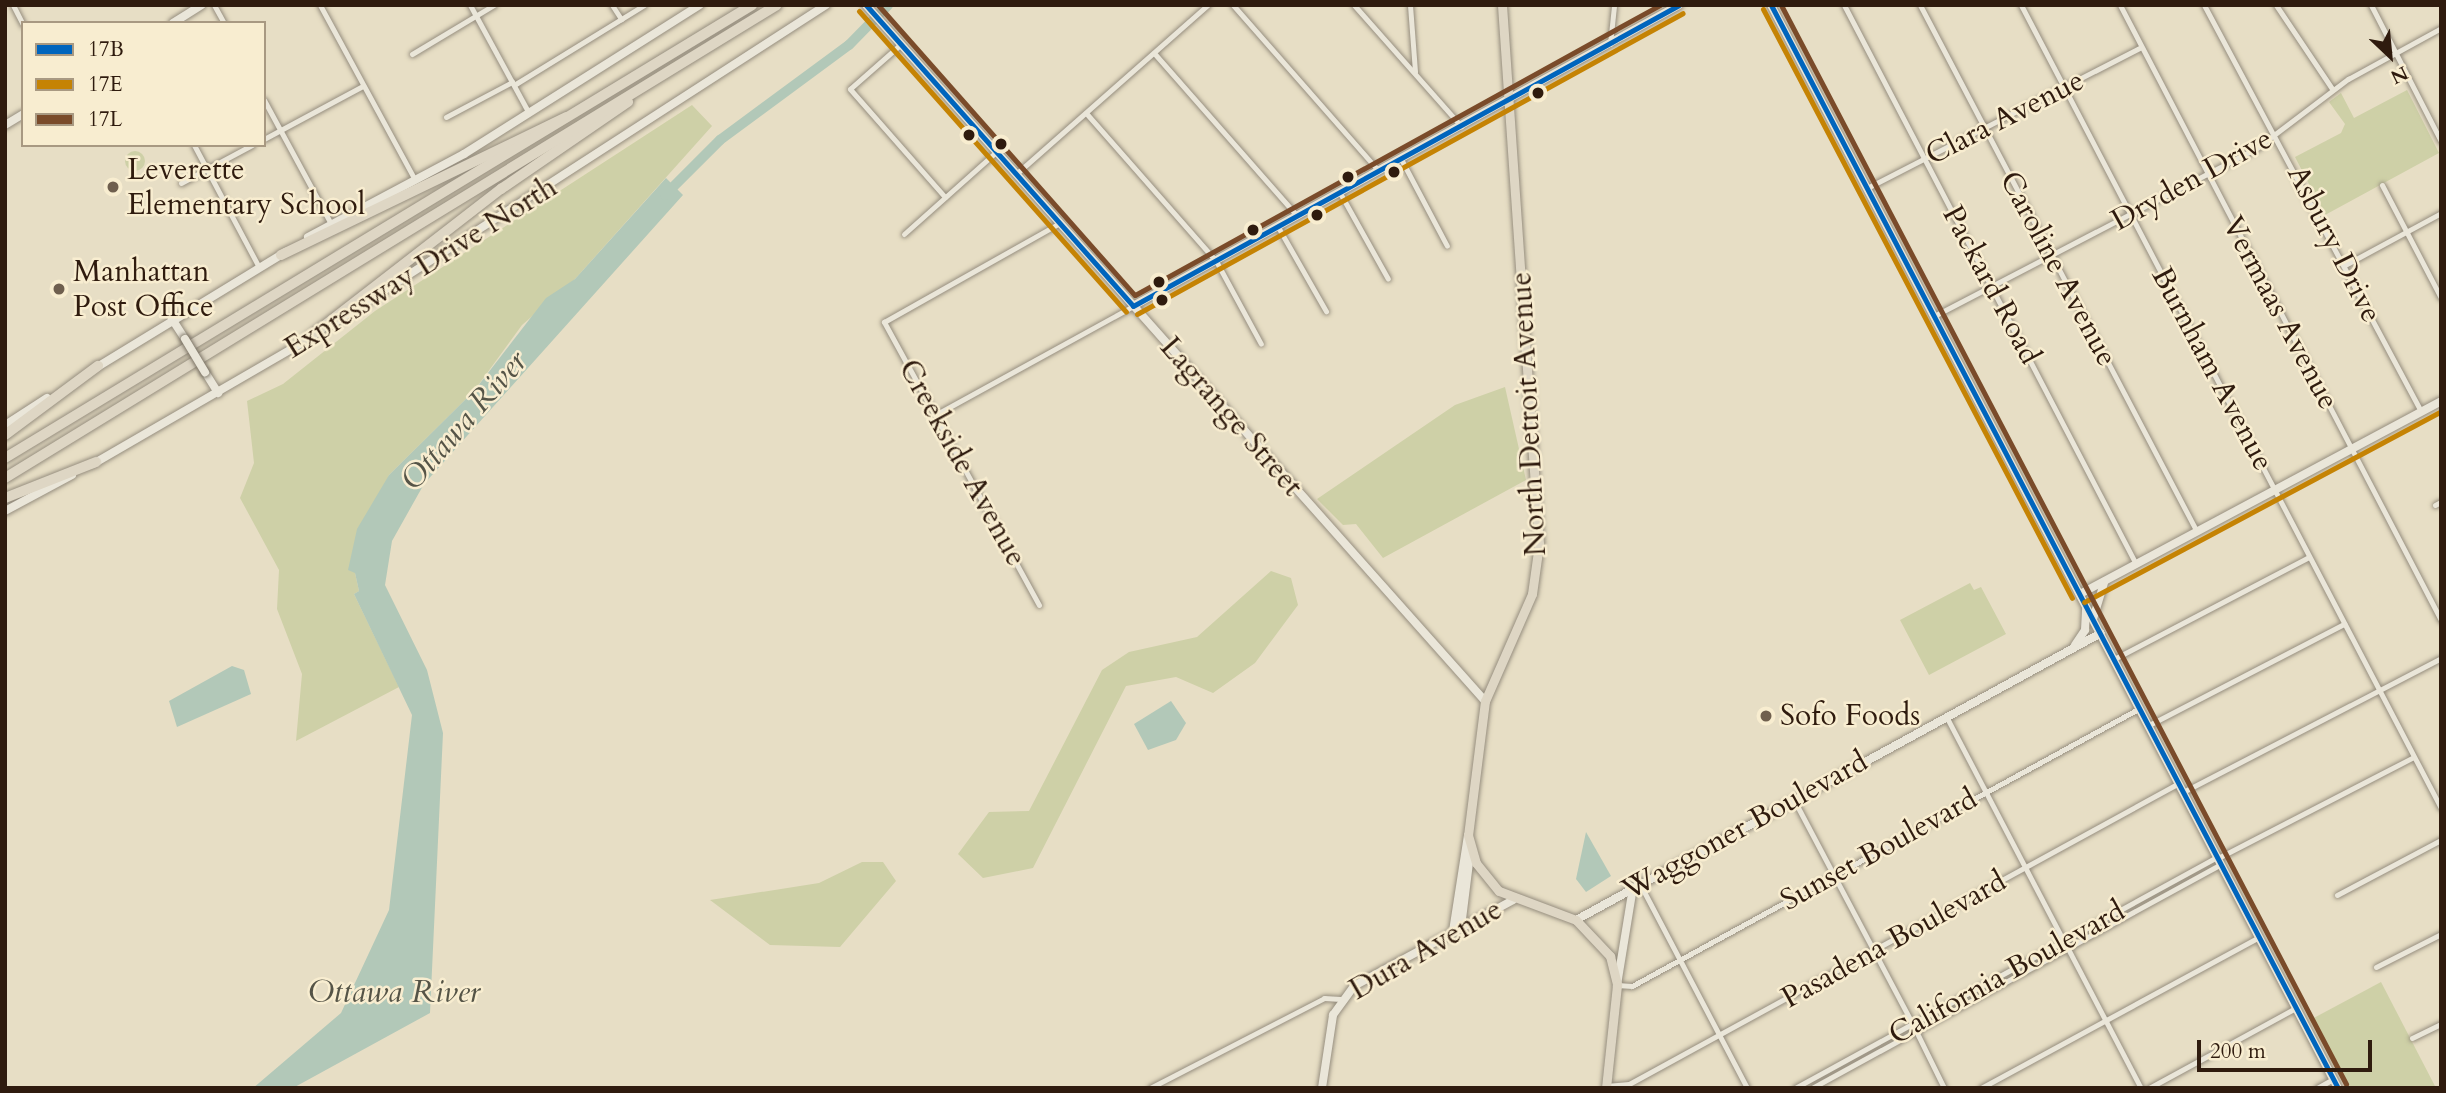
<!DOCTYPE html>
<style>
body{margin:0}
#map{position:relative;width:2446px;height:1093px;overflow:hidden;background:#e7dec5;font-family:Cardo,serif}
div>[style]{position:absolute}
.green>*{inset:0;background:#ced0a7}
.round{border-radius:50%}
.water>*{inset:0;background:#b2c8b8}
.river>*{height:10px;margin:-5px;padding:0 5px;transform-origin:5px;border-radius:5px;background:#b2c8b8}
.roads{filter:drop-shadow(0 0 2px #968e7f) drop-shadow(0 0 2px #968e7f)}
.street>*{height:5px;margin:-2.5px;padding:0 2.5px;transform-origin:2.5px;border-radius:2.5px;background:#eae6d9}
.secondary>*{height:8px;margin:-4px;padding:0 4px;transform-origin:4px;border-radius:4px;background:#eae6d9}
.primary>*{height:9px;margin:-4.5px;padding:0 4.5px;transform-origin:4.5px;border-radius:4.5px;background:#ded6c4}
.highway>*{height:10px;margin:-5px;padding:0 5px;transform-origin:5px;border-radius:5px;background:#ded6c4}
.bridges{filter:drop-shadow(0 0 2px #7c7466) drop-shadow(0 0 2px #7c7466)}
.secondary-bridge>*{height:8px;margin:-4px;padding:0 4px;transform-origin:4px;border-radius:4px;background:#eae6d9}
.bus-1>*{height:5px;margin:-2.5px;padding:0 2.5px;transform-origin:2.5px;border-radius:2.5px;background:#0065bd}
.bus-2>*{height:5px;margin:-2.5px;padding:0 2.5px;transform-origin:2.5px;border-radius:2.5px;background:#c58304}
.bus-3>*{height:5px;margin:-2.5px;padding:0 2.5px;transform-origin:2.5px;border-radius:2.5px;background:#7a4b2a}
.dots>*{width:19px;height:19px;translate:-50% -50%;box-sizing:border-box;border:4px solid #f8edd0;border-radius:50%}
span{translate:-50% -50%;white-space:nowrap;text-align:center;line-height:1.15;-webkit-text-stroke:5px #f8edd0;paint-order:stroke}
.street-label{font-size:30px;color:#2f1b0e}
.poi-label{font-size:30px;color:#2f1b0e}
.left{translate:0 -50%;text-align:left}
.water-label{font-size:32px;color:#555447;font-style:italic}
.frame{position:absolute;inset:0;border:7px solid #2f1b0e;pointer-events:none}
.legend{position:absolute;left:21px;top:21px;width:245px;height:126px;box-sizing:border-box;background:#f8edd0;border:2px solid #a89982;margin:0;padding:9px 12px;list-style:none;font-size:21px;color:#2f1b0e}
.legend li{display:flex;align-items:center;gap:14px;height:35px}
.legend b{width:35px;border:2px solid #a89982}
.north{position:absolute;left:2355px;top:21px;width:70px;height:70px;-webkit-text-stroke:5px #f8edd0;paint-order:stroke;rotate:154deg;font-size:19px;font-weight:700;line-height:28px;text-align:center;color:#2f1b0e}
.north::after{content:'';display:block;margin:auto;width:24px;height:32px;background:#2f1b0e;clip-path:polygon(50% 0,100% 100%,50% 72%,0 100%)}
.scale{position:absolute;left:2197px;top:1040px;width:175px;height:32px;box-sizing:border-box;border:4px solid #2f1b0e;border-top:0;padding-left:9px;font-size:21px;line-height:24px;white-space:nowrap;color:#2f1b0e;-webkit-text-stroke:5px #f8edd0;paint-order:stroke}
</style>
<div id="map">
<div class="green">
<i style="clip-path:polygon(2407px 90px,2439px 153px,2325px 215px,2295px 157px,2341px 133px,2345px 124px,2329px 102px,2341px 93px,2354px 118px)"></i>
<i style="clip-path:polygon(692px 105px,712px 126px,575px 279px,522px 325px,474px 391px,389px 475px,355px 573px,359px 591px,354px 594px,399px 687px,296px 741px,302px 674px,277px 609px,279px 570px,240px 498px,254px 463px,247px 401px,283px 384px,375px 311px)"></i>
<i class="round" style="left:125px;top:151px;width:20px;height:20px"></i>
<i style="clip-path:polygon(1505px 387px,1526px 480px,1383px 558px,1356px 524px,1343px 525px,1317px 499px,1455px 405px)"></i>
<i style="clip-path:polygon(1271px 571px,1291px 578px,1298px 605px,1255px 663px,1213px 693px,1176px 677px,1126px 686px,1033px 868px,983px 878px,958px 854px,989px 812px,1029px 811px,1102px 670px,1129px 652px,1197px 637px)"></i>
<i style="clip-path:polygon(1970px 583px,1974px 590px,1981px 587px,2006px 634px,1929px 675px,1900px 620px)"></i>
<i style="clip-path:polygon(862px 862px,883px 862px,896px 881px,840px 947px,770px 945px,710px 900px,819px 883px)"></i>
<i style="clip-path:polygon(2381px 982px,2436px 1088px,2346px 1088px,2310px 1020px)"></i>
</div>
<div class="water">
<i style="clip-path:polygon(666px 178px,683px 195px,424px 484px,392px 541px,385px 585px,427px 670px,443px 733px,430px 1013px,293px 1088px,253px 1088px,341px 1013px,389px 910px,412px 715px,354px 594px,359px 591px,355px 573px,348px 570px,357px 529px,389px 475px,474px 391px,546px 298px,575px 279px)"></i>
<i style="clip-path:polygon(232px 666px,244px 670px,251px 694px,177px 727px,169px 701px)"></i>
<i style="clip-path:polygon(1171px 701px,1186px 723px,1176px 740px,1148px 750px,1134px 724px)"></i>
<i style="clip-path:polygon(1586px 832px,1611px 876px,1586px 892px,1576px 879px)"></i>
</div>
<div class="river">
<i style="left:665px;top:195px;width:78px;rotate:-45deg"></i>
<i style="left:720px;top:140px;width:160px;rotate:-36.4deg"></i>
<i style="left:849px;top:45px;width:56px;rotate:-45.7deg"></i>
</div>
<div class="roads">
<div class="street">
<i style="left:13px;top:5px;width:22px;rotate:63deg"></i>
<i style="left:214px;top:5px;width:21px;rotate:61deg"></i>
<i style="left:320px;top:5px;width:199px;rotate:61.5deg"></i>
<i style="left:470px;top:5px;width:123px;rotate:61.4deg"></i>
<i style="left:612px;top:5px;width:17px;rotate:57deg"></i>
<i style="left:1233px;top:5px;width:221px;rotate:48.7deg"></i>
<i style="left:1354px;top:5px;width:162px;rotate:48.5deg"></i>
<i style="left:1410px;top:5px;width:67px;rotate:85.7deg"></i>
<i style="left:1844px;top:5px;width:631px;rotate:62.42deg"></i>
<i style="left:1920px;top:5px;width:595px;rotate:62.27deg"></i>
<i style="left:2021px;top:5px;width:906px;rotate:62.39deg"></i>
<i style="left:2120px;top:5px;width:694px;rotate:62.44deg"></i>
<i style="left:2204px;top:5px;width:460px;rotate:61.9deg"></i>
<i style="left:2276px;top:5px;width:102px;rotate:56.2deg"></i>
<i style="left:2371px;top:5px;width:153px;rotate:62.8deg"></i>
<i style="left:901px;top:44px;width:68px;rotate:138.6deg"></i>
<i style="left:850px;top:89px;width:144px;rotate:48.7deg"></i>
<i style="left:1610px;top:44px;width:39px;rotate:-84deg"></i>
<i style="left:1154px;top:53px;width:217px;rotate:48.7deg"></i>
<i style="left:412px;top:54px;width:96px;rotate:-30.9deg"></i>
<i style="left:514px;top:85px;width:153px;rotate:-31.6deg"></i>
<i style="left:264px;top:100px;width:141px;rotate:61.6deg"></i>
<i style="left:1086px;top:113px;width:197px;rotate:48.7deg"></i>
<i style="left:1216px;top:261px;width:94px;rotate:61.5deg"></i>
<i style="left:446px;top:117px;width:75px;rotate:-27.9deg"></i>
<i style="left:264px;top:139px;width:112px;rotate:-28.2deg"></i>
<i style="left:194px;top:145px;width:138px;rotate:62deg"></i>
<i style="left:1401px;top:159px;width:98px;rotate:62.1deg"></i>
<i style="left:1016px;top:174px;width:256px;rotate:-41.4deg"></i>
<i style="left:181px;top:183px;width:81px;rotate:-28.2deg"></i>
<i style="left:2382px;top:185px;width:127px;rotate:62.4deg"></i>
<i style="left:1867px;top:188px;width:308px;rotate:-27.2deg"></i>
<i style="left:1340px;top:193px;width:98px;rotate:60.8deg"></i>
<i style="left:1278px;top:227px;width:97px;rotate:60.3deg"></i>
<i style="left:904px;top:234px;width:123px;rotate:-41.7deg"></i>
<i style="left:2345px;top:265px;width:109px;rotate:-28.4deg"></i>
<i style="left:1934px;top:316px;width:365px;rotate:-27.5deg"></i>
<i style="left:2258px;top:147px;width:113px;rotate:-37.1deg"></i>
<i style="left:2348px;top:79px;width:106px;rotate:-28.7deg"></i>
<i style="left:935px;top:415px;width:226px;rotate:-28.8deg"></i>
<i style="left:2435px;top:505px;width:7px;rotate:-27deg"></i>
<i style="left:1039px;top:605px;width:323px;rotate:-118.7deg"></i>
<i style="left:884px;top:322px;width:202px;rotate:-29.4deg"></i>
<i style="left:2114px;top:659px;width:220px;rotate:-27.6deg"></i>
<i style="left:1946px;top:716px;width:255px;rotate:62.4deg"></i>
<i style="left:2149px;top:725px;width:220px;rotate:-27.4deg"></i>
<i style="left:2183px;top:792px;width:291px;rotate:-27.4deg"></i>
<i style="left:1794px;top:800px;width:255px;rotate:62.1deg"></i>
<i style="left:2218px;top:858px;width:220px;rotate:-27.3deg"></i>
<i style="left:1640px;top:884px;width:230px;rotate:62.3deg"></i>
<i style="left:2337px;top:895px;width:118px;rotate:-27.9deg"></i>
<i style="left:2064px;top:941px;width:166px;rotate:62.4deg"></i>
<i style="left:2376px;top:967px;width:73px;rotate:-26.9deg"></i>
<i style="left:1617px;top:985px;width:15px;rotate:4deg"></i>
<i style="left:1632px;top:986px;width:579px;rotate:-28.69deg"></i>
<i style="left:1916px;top:1031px;width:64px;rotate:63.8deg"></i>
<i style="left:2412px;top:1038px;width:32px;rotate:-26deg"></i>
<i style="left:1606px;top:1086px;width:23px;rotate:-5deg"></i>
<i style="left:1629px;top:1084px;width:627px;rotate:-28.69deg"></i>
<i style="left:1150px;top:1088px;width:196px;rotate:-27.3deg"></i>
<i style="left:1324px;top:998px;width:17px;rotate:3deg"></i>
<i style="left:1795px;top:1088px;width:481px;rotate:-28.7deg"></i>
<i style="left:1812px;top:1088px;width:466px;rotate:-28.7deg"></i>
<i style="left:1981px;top:1088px;width:316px;rotate:-28.5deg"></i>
<i style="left:2149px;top:1088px;width:167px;rotate:-28.6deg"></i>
<i style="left:2317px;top:1088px;width:18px;rotate:-29deg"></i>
</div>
<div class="secondary">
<i style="left:866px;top:5px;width:931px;rotate:48.35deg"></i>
<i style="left:1771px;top:5px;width:1222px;rotate:62.37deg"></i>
<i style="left:173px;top:23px;width:34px;rotate:-32deg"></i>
<i style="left:5px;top:125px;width:21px;rotate:-31deg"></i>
<i style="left:308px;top:237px;width:177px;rotate:-28deg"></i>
<i style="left:464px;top:154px;width:279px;rotate:-32.3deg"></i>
<i style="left:1133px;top:306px;width:623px;rotate:-28.87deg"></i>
<i style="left:172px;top:319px;width:24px;rotate:57deg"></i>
<i style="left:334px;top:323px;width:586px;rotate:-32.88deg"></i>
<i style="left:94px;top:369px;width:225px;rotate:-31.4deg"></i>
<i style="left:205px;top:372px;width:25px;rotate:58deg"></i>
<i style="left:5px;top:425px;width:50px;rotate:-32.7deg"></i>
<i style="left:93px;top:464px;width:253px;rotate:-30.1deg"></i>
<i style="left:5px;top:511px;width:76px;rotate:-28.2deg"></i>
<i style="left:2080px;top:594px;width:409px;rotate:-28.1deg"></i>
<i style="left:2093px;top:619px;width:39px;rotate:-73deg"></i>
<i style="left:2075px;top:645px;width:18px;rotate:-56deg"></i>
<i style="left:2085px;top:630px;width:21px;rotate:-87deg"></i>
<i style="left:1576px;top:920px;width:598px;rotate:-28.66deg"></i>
<i style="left:1461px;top:927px;width:81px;rotate:-82.9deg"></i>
<i style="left:1453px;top:931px;width:97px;rotate:-81.1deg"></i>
<i style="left:1617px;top:985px;width:99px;rotate:-80.7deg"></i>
<i style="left:1322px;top:1088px;width:74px;rotate:-81.4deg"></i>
<i style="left:1333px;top:1015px;width:36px;rotate:-54deg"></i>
<i style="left:1354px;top:986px;width:181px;rotate:-28.4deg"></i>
</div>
<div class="primary">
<i style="left:1502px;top:5px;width:540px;rotate:86.07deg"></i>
<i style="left:1539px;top:544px;width:50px;rotate:98deg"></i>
<i style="left:1532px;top:594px;width:117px;rotate:113.7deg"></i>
<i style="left:1485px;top:701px;width:135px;rotate:97.2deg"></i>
<i style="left:1468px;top:835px;width:29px;rotate:74deg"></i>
<i style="left:1476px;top:863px;width:36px;rotate:51deg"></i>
<i style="left:1499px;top:891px;width:82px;rotate:20.6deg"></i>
<i style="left:1576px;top:920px;width:50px;rotate:46.6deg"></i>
<i style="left:1610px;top:956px;width:30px;rotate:76deg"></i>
<i style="left:1617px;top:985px;width:104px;rotate:96.1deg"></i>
</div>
<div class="highway">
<i style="left:281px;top:255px;width:317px;rotate:-25.8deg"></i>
<i style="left:306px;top:340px;width:247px;rotate:-37.8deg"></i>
<i style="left:501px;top:189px;width:154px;rotate:-34.4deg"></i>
<i style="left:5px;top:435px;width:116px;rotate:-36.6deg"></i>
<i style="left:5px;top:458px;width:874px;rotate:-31.23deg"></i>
<i style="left:5px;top:478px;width:905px;rotate:-31.5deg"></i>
<i style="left:5px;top:498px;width:98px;rotate:-21.6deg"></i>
</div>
</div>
<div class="bridges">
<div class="secondary-bridge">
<i style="left:185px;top:339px;width:39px;rotate:59deg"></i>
</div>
</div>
<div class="bus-1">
<i style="left:866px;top:5px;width:402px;rotate:48.4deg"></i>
<i style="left:1771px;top:5px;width:1222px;rotate:62.37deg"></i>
<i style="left:1133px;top:306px;width:623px;rotate:-28.87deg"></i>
</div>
<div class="bus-2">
<i style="left:1763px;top:9px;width:665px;rotate:62.32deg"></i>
<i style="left:859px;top:11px;width:402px;rotate:48.4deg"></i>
<i style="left:1137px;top:314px;width:623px;rotate:-28.87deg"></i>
<i style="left:2084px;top:602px;width:405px;rotate:-28.1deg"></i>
</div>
<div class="bus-3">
<i style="left:878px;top:5px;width:387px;rotate:48.5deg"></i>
<i style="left:1135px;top:295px;width:600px;rotate:-28.92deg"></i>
<i style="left:1781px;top:5px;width:1218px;rotate:62.36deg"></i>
</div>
<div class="dots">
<i style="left:1538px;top:93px;background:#2f1b0e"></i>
<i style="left:969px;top:135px;background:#2f1b0e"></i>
<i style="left:1001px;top:144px;background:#2f1b0e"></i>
<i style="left:1394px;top:172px;background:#2f1b0e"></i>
<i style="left:1348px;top:177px;background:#2f1b0e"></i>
<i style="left:113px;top:187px;background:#6f5f4e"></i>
<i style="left:1317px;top:215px;background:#2f1b0e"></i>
<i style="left:1253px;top:230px;background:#2f1b0e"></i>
<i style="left:1159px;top:282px;background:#2f1b0e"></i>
<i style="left:59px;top:289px;background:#6f5f4e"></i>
<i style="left:1162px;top:300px;background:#2f1b0e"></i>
<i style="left:1766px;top:716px;background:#6f5f4e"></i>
</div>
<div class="street-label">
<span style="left:2005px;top:118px;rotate:-27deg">Clara Avenue</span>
<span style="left:2192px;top:180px;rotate:-29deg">Dryden Drive</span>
<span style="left:2334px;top:244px;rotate:63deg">Asbury Drive</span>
<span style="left:421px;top:268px;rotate:-32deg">Expressway Drive North</span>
<span style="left:2058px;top:269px;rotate:62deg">Caroline Avenue</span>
<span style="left:1991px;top:285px;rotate:62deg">Packard Road</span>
<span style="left:2280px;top:313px;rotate:62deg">Vermaas Avenue</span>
<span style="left:2212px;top:369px;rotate:62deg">Burnham Avenue</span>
<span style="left:1529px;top:414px;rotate:-93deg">North Detroit Avenue</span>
<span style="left:1231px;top:417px;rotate:49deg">Lagrange Street</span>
<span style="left:962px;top:463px;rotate:61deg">Creekside Avenue</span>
<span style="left:1745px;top:826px;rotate:-29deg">Waggoner Boulevard</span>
<span style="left:1879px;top:850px;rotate:-29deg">Sunset Boulevard</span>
<span style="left:1894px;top:940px;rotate:-29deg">Pasadena Boulevard</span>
<span style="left:1426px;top:950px;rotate:-30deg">Dura Avenue</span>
<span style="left:2007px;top:973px;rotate:-29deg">California Boulevard</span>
</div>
<div class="poi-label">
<span class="left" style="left:127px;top:187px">Leverette<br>Elementary School</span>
<span class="left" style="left:73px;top:289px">Manhattan<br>Post Office</span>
<span class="left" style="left:1780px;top:716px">Sofo Foods</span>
</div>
<div class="water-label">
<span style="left:464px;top:421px;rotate:-49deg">Ottawa River</span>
<span style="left:394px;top:992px">Ottawa River</span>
</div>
<div class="frame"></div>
<ul class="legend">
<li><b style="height:9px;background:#0065bd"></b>17B</li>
<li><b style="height:9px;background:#c58304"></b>17E</li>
<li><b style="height:9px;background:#7a4b2a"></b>17L</li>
</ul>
<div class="north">N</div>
<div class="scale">200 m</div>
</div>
